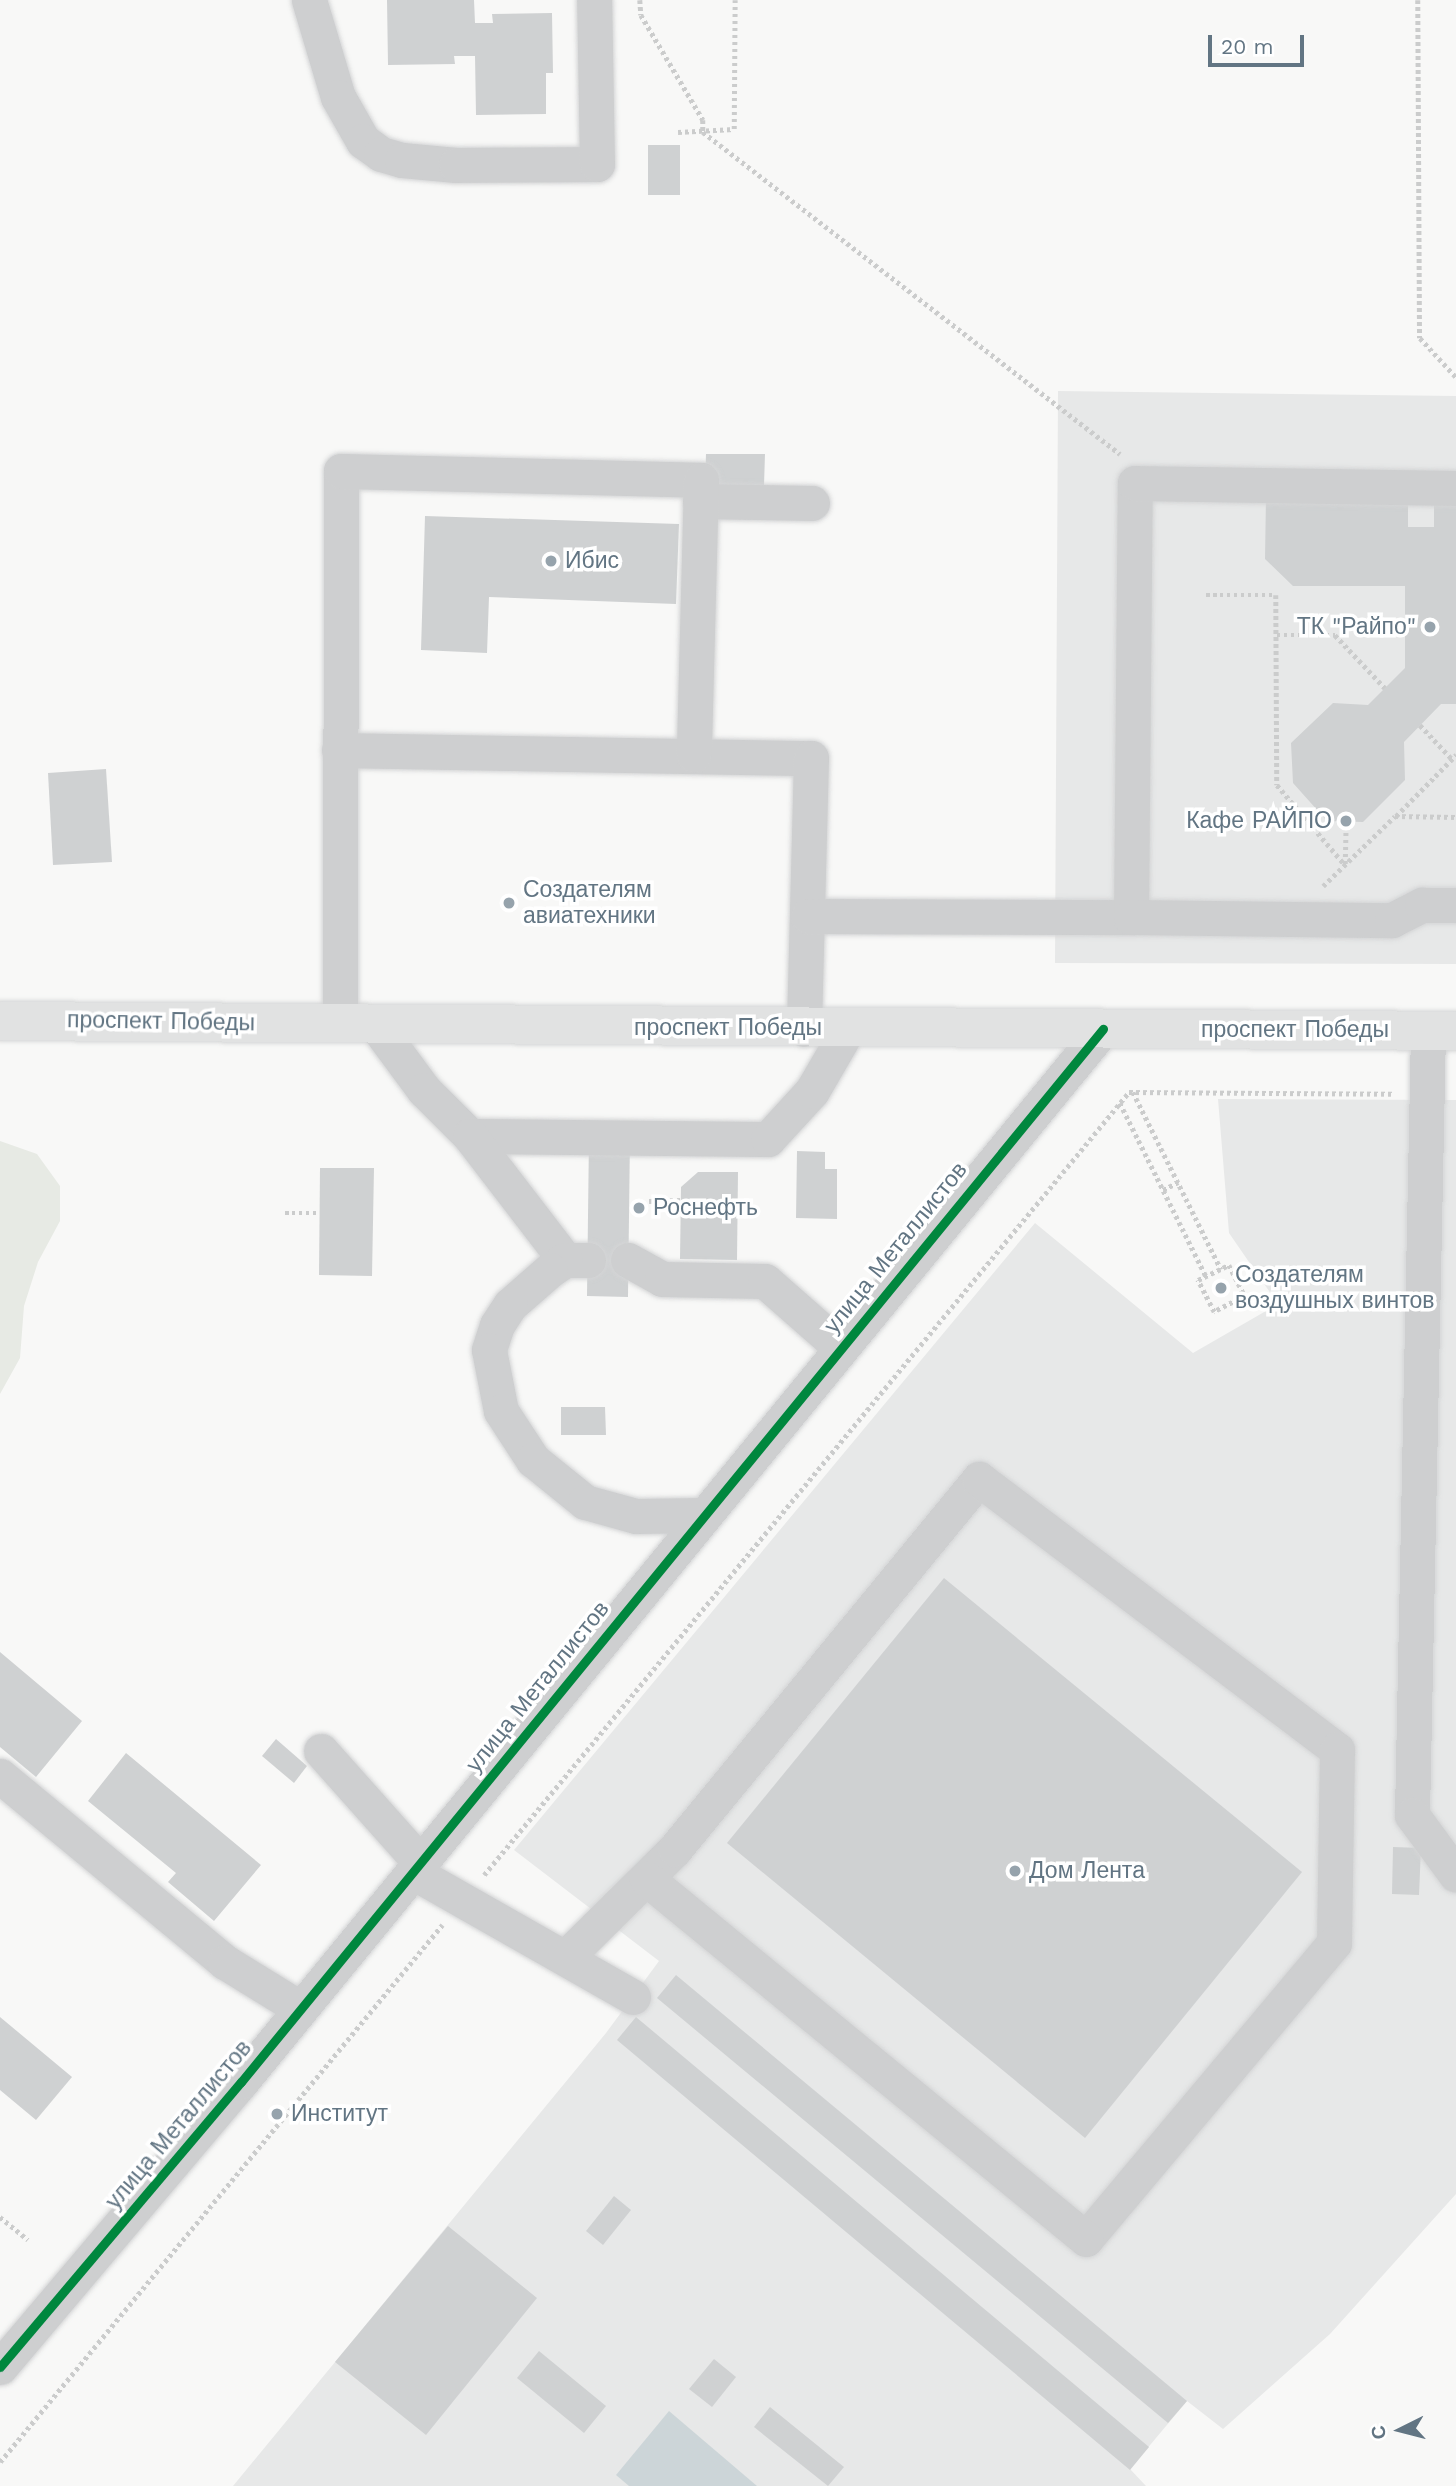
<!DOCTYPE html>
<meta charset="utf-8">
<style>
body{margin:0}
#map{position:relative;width:1456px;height:2486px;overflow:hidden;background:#f8f8f7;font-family:"Work Sans",sans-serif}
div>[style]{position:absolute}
.built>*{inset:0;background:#e7e8e8}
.green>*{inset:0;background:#e7eae4}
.water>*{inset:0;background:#ccd5d8}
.building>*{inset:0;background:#cfd1d2}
.path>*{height:4.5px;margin-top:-2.25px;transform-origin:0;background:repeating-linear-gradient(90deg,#cbcccc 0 3.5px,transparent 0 7px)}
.roads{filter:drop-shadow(0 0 2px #d4d5d6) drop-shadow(0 0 2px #d4d5d6)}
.minor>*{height:35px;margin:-17.5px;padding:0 17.5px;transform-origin:17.5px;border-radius:17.5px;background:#cecfd0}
.major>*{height:38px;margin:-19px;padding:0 19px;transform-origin:19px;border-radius:19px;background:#e1e2e2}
.cycleway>*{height:9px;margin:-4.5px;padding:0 4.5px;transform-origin:4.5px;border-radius:4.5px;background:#00873e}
.dots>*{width:19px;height:19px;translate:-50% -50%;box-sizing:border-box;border:4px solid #fff;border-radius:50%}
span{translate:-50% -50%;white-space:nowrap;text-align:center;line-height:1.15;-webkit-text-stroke:7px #fff;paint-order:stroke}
.poi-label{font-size:23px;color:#627583}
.left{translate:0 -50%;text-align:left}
.right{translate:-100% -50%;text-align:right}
.street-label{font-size:23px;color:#627583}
.north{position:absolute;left:1365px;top:2395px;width:70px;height:70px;-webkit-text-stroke:5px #fff;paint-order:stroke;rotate:264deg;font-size:19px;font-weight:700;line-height:28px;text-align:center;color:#627583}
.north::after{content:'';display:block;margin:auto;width:24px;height:32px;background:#627583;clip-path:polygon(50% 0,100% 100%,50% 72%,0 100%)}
.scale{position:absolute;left:1208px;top:35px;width:96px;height:32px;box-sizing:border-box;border:4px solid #627583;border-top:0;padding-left:9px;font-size:21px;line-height:24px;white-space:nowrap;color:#627583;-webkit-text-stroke:5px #fff;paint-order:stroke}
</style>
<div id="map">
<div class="built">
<i style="clip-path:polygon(1058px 391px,1456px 396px,1456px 964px,1055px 963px)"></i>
<i style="clip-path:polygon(1218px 1099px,1456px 1100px,1456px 2194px,1330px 2334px,1223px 2429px,1187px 2401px,1130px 2469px,1146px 2486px,233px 2486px,606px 2033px,659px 1961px,514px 1850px,1035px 1223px,1193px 1353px,1278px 1304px,1229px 1233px)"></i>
</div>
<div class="green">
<i style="clip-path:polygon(0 1141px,37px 1154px,60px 1186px,60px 1221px,38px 1262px,24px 1306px,20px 1358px,0 1394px)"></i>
</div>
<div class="water">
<i style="clip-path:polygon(669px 2411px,757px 2486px,629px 2486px,616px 2475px)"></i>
</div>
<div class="building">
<i style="clip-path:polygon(387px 0,474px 0,475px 23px,493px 23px,492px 14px,552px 13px,553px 73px,546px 73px,546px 114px,476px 115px,475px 56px,454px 56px,455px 64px,388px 65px)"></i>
<i style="clip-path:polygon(648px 145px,680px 145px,680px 195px,648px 195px)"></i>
<i style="clip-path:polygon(706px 454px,765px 454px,764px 485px,705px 485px)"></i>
<i style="clip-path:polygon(1266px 497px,1408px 499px,1408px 527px,1434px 527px,1434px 504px,1456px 504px,1456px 704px,1441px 704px,1404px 742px,1405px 780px,1363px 822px,1327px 821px,1293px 783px,1291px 743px,1333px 703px,1368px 705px,1405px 668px,1405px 586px,1293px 586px,1265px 559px)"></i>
<i style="clip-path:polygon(425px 516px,679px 524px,676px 604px,489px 597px,487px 653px,421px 650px)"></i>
<i style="clip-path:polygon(106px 769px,112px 862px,53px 865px,48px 773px)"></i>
<i style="clip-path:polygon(589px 1136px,630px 1136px,628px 1297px,587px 1296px)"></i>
<i style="clip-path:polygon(797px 1151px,825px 1152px,825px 1169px,837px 1169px,837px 1219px,796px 1218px)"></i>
<i style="clip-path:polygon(320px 1168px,374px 1168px,372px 1276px,319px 1275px)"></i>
<i style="clip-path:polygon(698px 1172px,738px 1172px,737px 1260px,680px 1259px,681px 1187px)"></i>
<i style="clip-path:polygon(561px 1407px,605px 1407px,606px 1435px,561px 1435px)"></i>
<i style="clip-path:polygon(944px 1578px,1302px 1872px,1085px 2138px,727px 1843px)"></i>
<i style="clip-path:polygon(0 1652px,82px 1721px,36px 1777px,0 1747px)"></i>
<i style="clip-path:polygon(276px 1739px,307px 1766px,294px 1783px,262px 1756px)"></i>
<i style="clip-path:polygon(126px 1753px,261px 1865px,214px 1921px,168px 1882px,176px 1873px,88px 1801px)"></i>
<i style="clip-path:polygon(1393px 1847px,1421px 1848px,1419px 1895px,1392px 1894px)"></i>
<i style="clip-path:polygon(676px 1975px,1187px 2401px,1168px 2423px,657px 1998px)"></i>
<i style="clip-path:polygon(0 2017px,72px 2077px,36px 2120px,0 2090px)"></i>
<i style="clip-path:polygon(636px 2017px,1149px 2447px,1130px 2470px,617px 2040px)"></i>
<i style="clip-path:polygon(614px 2196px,631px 2210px,603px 2245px,586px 2231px)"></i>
<i style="clip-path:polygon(448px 2226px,537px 2298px,426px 2435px,335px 2362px)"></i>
<i style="clip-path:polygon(539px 2351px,606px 2406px,584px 2433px,517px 2378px)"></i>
<i style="clip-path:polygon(714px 2359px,736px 2377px,712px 2407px,689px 2389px)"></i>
<i style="clip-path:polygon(770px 2407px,844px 2467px,828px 2486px,754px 2427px)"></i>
</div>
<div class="path">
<i style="left:640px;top:0;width:15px;rotate:86deg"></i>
<i style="left:641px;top:15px;width:122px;rotate:59.4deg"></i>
<i style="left:703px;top:120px;width:12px;rotate:90deg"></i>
<i style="left:703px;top:132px;width:527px;rotate:37.67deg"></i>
<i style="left:1418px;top:0;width:338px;rotate:89.7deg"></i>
<i style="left:1420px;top:338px;width:53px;rotate:47.3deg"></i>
<i style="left:678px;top:132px;width:56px;rotate:-3.1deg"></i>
<i style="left:734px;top:129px;width:129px;rotate:-89.6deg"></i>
<i style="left:1206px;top:595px;width:70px"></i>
<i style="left:1276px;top:595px;width:190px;rotate:89.7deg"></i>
<i style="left:1277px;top:785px;width:105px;rotate:49.6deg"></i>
<i style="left:1277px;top:635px;width:58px"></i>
<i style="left:1335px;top:635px;width:73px;rotate:46.7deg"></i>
<i style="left:1420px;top:725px;width:47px;rotate:46.7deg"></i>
<i style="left:1396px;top:816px;width:86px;rotate:-45.5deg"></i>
<i style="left:1345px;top:864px;width:43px;rotate:-88.7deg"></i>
<i style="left:1323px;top:886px;width:100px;rotate:-44.2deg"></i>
<i style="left:1395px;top:816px;width:61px;rotate:0.9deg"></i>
<i style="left:1133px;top:1092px;width:198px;rotate:63.6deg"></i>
<i style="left:1120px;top:1103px;width:193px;rotate:63.6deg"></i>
<i style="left:1163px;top:1190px;width:17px;rotate:-28deg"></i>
<i style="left:649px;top:1201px;width:32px;rotate:-2deg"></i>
<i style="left:285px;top:1213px;width:35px"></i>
<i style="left:1229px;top:1265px;width:35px;rotate:63deg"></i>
<i style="left:1245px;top:1296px;width:35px;rotate:153deg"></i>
<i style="left:1214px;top:1312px;width:36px;rotate:-117deg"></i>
<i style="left:1198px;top:1280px;width:34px;rotate:-26deg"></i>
<i style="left:484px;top:1875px;width:1014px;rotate:-50.52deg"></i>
<i style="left:1129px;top:1092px;width:265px;rotate:0.4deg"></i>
<i style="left:0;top:2217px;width:36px;rotate:39deg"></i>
<i style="left:0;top:2462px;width:696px;rotate:-50.54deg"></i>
</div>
<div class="roads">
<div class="minor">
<i style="left:309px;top:0;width:101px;rotate:73.4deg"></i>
<i style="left:338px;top:97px;width:51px;rotate:60.4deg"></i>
<i style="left:363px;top:141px;width:22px;rotate:36deg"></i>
<i style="left:381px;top:154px;width:22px;rotate:16deg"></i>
<i style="left:402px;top:160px;width:54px;rotate:5.3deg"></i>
<i style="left:456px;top:165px;width:141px;rotate:-0.4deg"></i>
<i style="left:597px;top:164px;width:164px;rotate:-91deg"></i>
<i style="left:700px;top:501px;width:112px;rotate:1deg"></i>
<i style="left:339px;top:750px;width:472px;rotate:1deg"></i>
<i style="left:811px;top:758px;width:271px;rotate:91.5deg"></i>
<i style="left:808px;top:916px;width:323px;rotate:0.2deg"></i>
<i style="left:1131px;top:917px;width:434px;rotate:-89.5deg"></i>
<i style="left:1135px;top:483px;width:321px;rotate:0.9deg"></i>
<i style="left:1131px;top:917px;width:261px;rotate:0.7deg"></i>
<i style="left:1392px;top:920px;width:34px;rotate:-27deg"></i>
<i style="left:1422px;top:905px;width:34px"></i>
<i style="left:340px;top:1024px;width:553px;rotate:-89.9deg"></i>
<i style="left:341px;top:471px;width:360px;rotate:1.4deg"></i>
<i style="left:701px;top:480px;width:275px;rotate:91.5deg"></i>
<i style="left:376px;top:1025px;width:81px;rotate:53.6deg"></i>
<i style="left:424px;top:1090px;width:65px;rotate:45deg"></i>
<i style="left:470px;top:1136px;width:298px;rotate:0.6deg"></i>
<i style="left:768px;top:1139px;width:65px;rotate:-47.5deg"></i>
<i style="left:812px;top:1091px;width:72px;rotate:-59.9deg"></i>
<i style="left:1428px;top:1031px;width:784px;rotate:91.17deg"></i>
<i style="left:1412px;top:1815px;width:74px;rotate:53.7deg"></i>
<i style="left:470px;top:1136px;width:156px;rotate:52.5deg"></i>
<i style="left:588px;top:1260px;width:23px;rotate:180deg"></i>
<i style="left:565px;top:1260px;width:18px;rotate:146deg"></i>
<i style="left:550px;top:1270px;width:53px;rotate:138.8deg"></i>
<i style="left:510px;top:1305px;width:24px;rotate:123deg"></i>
<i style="left:497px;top:1325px;width:26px;rotate:108deg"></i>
<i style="left:489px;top:1350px;width:62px;rotate:78.9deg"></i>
<i style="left:501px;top:1411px;width:59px;rotate:56.9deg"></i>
<i style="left:533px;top:1460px;width:67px;rotate:38.9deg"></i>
<i style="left:585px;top:1502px;width:53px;rotate:15.4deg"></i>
<i style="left:636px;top:1516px;width:67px;rotate:-0.9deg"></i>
<i style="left:628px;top:1260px;width:39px;rotate:29deg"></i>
<i style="left:662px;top:1279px;width:103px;rotate:1.1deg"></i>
<i style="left:765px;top:1281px;width:100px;rotate:41.3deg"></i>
<i style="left:321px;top:1751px;width:149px;rotate:48.3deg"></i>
<i style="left:0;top:1776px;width:292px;rotate:39.6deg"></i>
<i style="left:225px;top:1962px;width:89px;rotate:31.7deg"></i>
<i style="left:413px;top:1872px;width:253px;rotate:29.6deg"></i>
<i style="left:565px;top:1958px;width:155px;rotate:-44.7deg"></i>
<i style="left:675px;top:1849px;width:479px;rotate:-50.6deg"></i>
<i style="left:979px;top:1479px;width:449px;rotate:37.1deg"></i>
<i style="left:1337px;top:1750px;width:193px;rotate:90.9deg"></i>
<i style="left:1334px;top:1943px;width:386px;rotate:130deg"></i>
<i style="left:1086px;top:2239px;width:568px;rotate:-140.65deg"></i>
<i style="left:0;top:2367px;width:373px;rotate:-49.8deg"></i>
<i style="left:241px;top:2082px;width:1361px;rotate:-50.7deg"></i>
</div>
<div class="major">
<i style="left:0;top:1021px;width:1456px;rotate:0.39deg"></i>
</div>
</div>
<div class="cycleway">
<i style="left:0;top:2367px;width:373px;rotate:-49.8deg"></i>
<i style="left:241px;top:2082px;width:1361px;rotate:-50.7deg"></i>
</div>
<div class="dots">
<i style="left:551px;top:561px;background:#96a3ac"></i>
<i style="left:1430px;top:627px;background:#96a3ac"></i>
<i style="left:1346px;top:821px;background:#96a3ac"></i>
<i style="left:509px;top:903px;background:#96a3ac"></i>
<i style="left:639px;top:1208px;background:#96a3ac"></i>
<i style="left:1221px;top:1288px;background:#96a3ac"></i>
<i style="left:1015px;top:1871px;background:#96a3ac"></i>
<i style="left:277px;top:2114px;background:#96a3ac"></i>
</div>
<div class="poi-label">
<span class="left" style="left:565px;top:561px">Ибис</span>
<span class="right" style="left:1416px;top:627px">ТК "Райпо"</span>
<span class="right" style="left:1332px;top:821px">Кафе РАЙПО</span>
<span class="left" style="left:523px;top:903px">Создателям<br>авиатехники</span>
<span class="left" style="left:653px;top:1208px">Роснефть</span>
<span class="left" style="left:1235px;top:1288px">Создателям<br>воздушных винтов</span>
<span class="left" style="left:1029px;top:1871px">Дом Лента</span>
<span class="left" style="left:291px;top:2114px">Институт</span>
</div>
<div class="street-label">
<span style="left:161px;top:1022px;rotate:1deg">проспект Победы</span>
<span style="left:728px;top:1028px">проспект Победы</span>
<span style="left:1295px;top:1030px">проспект Победы</span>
<span style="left:896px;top:1248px;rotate:-51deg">улица Металлистов</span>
<span style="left:538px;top:1687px;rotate:-51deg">улица Металлистов</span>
<span style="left:179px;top:2125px;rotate:-50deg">улица Металлистов</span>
</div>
<div class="north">С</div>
<div class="scale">20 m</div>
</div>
